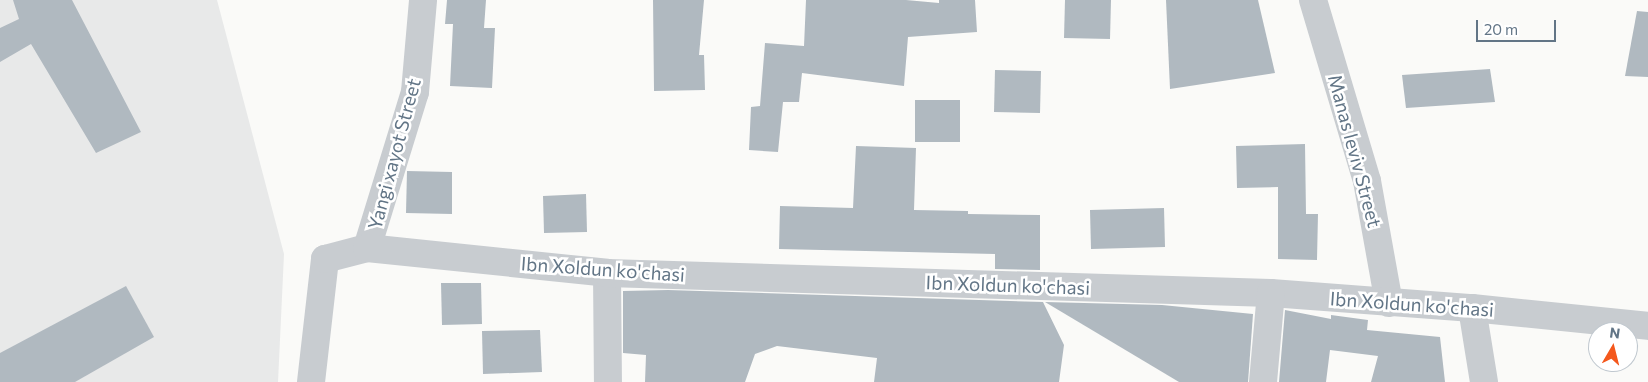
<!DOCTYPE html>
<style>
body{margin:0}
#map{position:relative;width:1648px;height:382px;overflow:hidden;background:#fafaf8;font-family:Commissioner,sans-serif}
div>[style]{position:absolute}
.built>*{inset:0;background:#e8e9e9}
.building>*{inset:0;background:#b0b9c0}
.minor>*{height:28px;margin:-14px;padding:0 14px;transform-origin:14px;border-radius:14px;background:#c8ccd0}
span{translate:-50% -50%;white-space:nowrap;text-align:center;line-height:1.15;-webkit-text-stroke:5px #fff;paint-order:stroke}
.street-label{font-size:19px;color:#627586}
.north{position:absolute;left:1588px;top:322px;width:50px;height:50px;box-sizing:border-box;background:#fff;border:1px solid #c0c8cf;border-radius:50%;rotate:8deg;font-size:14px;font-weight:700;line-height:20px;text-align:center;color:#627586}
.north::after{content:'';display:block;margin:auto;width:18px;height:22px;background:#f4581d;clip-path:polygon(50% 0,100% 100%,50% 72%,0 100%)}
.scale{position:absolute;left:1476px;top:20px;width:80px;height:22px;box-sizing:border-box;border:2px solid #627586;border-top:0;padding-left:6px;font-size:15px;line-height:18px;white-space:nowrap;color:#627586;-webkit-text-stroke:4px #fff;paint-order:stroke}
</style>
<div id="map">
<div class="built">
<i style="clip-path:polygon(0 0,217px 0,284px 254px,278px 382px,0 382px)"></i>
</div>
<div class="building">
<i style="clip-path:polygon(13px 0,72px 0,141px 132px,96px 153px,31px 44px,0 62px,0 28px,19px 19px)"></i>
<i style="clip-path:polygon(447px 0,486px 0,484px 28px,495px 28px,492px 88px,450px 86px,453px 24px,445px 24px)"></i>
<i style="clip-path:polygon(653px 0,704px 0,699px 55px,704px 55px,705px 90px,654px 91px)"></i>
<i style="clip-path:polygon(806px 0,906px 0,939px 3px,939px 0,975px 0,977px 32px,908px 37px,904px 86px,802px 73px,799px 102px,783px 102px,778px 152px,749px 150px,751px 107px,760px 106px,765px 43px,804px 46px)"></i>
<i style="clip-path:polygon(1065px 0,1111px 0,1110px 39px,1064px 38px)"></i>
<i style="clip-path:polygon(1166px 0,1258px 0,1275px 73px,1170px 89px)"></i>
<i style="clip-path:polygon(1637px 11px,1648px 12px,1648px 77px,1625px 76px)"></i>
<i style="clip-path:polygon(1490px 69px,1495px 102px,1406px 108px,1402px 75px)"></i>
<i style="clip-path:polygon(995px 70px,1041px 71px,1040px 113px,994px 112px)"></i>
<i style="clip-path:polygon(915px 100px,960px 100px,960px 142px,915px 142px)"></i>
<i style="clip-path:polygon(1305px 144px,1306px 214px,1318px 214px,1317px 260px,1278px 259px,1278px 187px,1237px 188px,1236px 146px)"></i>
<i style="clip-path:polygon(856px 146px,916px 148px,914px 210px,968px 211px,968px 214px,1040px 215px,1040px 270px,995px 269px,995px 254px,779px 249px,780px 206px,853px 208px)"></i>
<i style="clip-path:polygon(407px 171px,452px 172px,452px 214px,406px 213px)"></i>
<i style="clip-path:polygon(586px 194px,587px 232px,544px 233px,543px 196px)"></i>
<i style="clip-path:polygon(1164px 208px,1165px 247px,1091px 249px,1090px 210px)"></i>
<i style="clip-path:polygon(441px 283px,481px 283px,482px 324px,442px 325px)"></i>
<i style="clip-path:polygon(126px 286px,154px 337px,75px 382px,0 382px,0 353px)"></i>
<i style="clip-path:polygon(668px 290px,1043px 302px,1064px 345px,1059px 382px,874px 382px,877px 358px,777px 346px,755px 354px,745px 382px,645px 382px,646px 355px,623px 353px,623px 291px)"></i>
<i style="clip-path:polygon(1045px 302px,1162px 305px,1253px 314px,1248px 382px,1179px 382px)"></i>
<i style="clip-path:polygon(1285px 310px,1331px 319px,1331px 315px,1368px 320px,1367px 330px,1440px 337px,1445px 382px,1371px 382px,1378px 356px,1330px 350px,1326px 382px,1279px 382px)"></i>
<i style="clip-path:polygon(540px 330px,542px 372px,483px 374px,482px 331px)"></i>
</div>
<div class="minor">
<i style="left:1313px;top:0;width:189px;rotate:73.4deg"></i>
<i style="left:1367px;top:181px;width:124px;rotate:79.8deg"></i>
<i style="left:367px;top:248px;width:163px;rotate:-72.9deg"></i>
<i style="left:415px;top:92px;width:92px;rotate:-85deg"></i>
<i style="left:607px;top:273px;width:109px;rotate:89.5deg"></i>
<i style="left:1472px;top:308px;width:75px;rotate:80.8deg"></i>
<i style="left:311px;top:382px;width:124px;rotate:-83.5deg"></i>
<i style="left:325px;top:259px;width:43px;rotate:-14.7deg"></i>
<i style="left:367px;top:248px;width:241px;rotate:5.9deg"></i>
<i style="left:607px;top:273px;width:664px;rotate:1.73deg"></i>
<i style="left:1271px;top:293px;width:202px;rotate:4.3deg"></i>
<i style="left:1472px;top:308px;width:177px;rotate:5.8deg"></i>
<i style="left:1263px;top:382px;width:89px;rotate:-84.9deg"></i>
</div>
<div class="street-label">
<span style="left:1355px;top:151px;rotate:75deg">Manas leviv Street</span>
<span style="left:394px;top:154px;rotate:-75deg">Yangi xayot Street</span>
<span style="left:603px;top:269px;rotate:4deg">Ibn Xoldun ko'chasi</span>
<span style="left:1008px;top:285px;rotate:2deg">Ibn Xoldun ko'chasi</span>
<span style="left:1412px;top:304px;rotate:4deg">Ibn Xoldun ko'chasi</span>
</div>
<div class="north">N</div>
<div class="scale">20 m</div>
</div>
